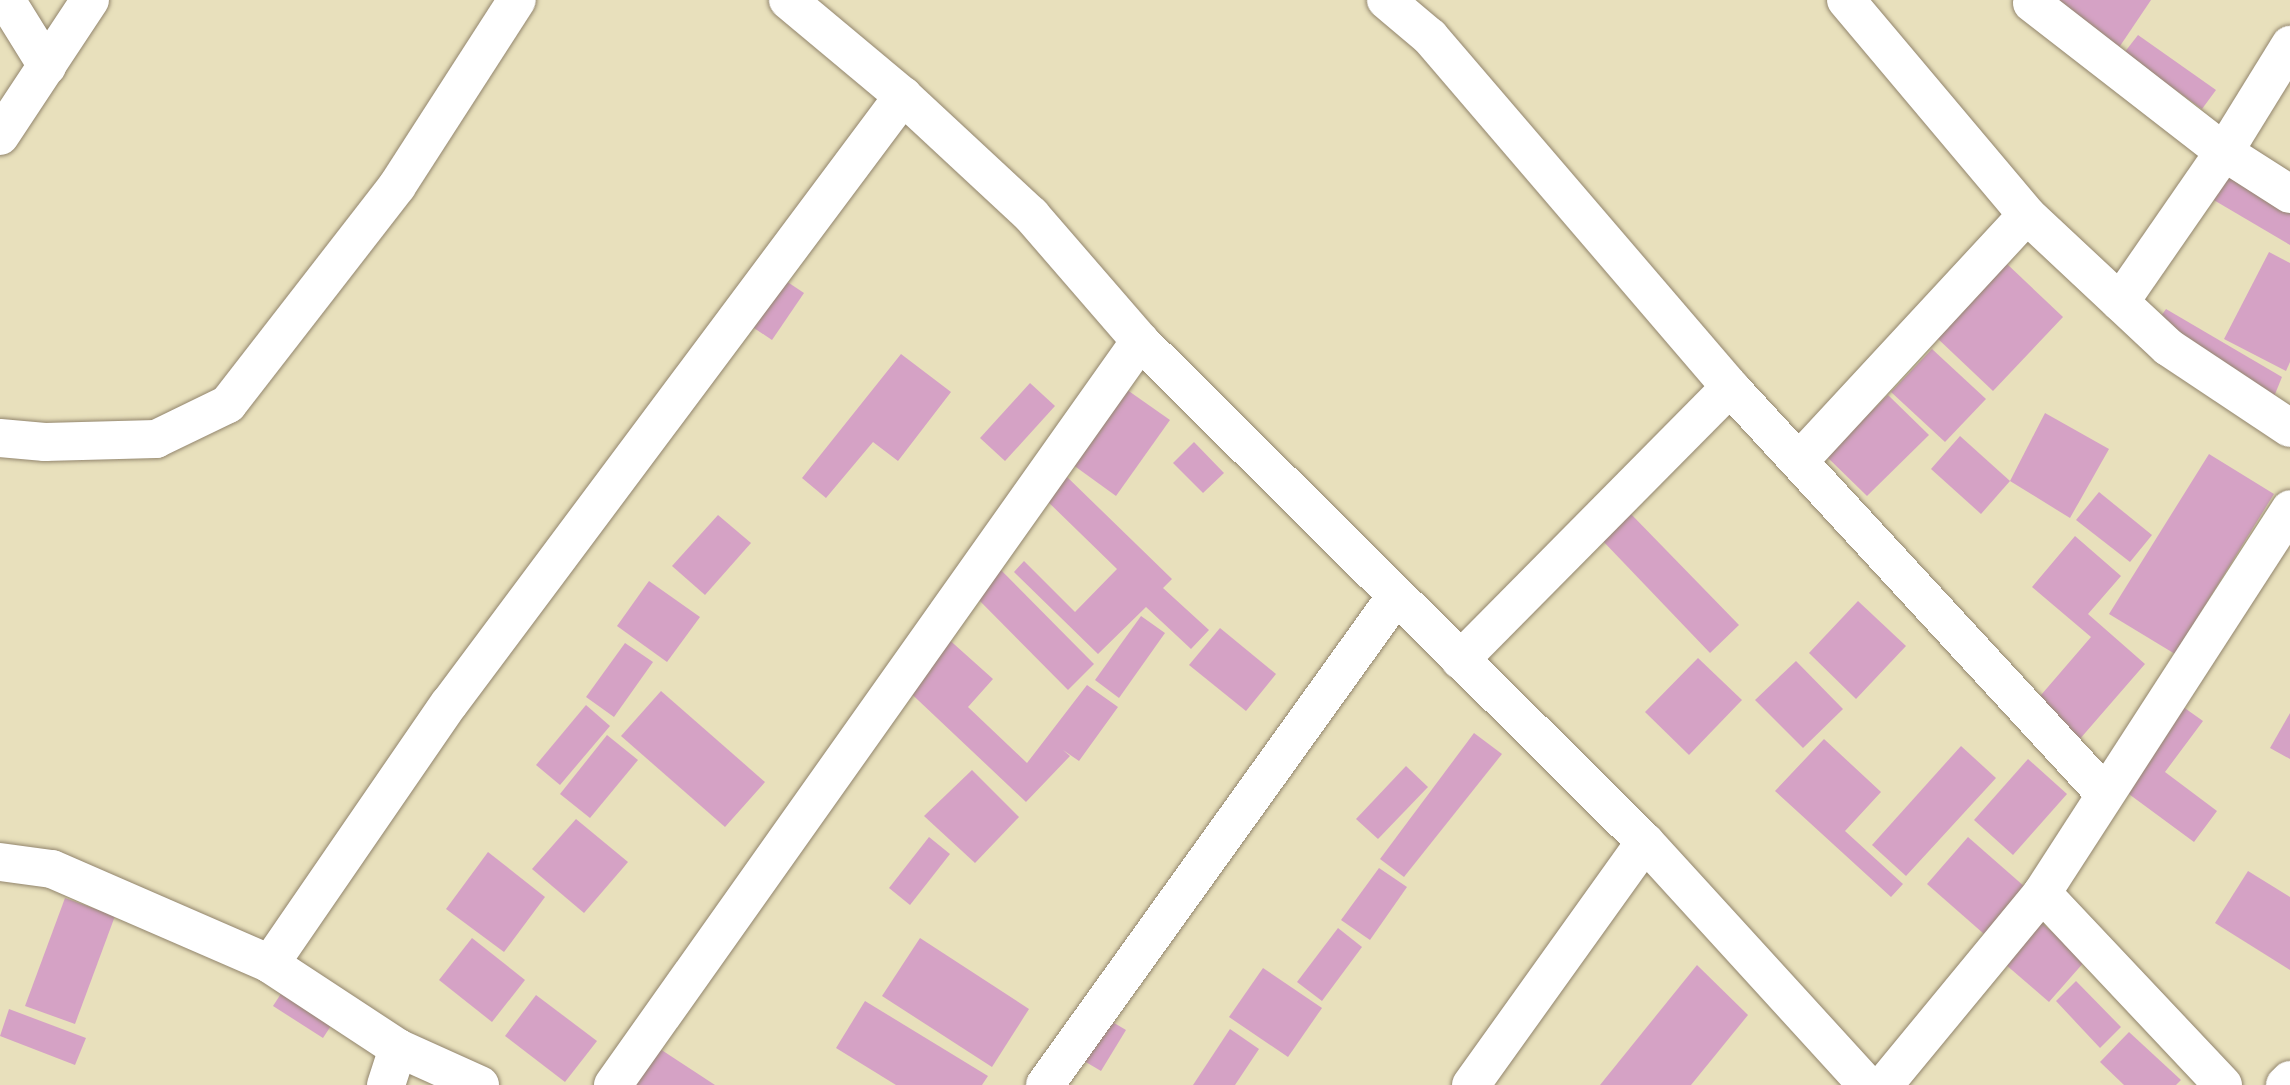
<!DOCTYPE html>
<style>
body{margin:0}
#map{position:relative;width:2290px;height:1085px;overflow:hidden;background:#e8e0bc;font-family:Cardo,serif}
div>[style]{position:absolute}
.building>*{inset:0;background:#d5a2c5}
.roads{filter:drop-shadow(0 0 2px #92856d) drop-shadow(0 0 2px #92856d)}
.minor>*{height:38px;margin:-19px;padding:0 19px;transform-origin:19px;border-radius:19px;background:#fff}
span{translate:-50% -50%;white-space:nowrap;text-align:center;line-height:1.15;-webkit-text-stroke:7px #f6f6f2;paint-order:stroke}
</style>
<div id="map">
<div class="building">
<i style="clip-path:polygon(2042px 0,2151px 0,2118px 49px)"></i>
<i style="clip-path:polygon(2138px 35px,2216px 90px,2202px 109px,2124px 53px)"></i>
<i style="clip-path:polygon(2228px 173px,2290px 209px,2290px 245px,2212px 199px)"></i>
<i style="clip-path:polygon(2269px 252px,2290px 263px,2290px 362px,2286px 371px,2224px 339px)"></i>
<i style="clip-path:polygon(2006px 263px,2063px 317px,1993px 391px,1936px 337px)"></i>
<i style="clip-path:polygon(777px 275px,804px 293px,772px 340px,745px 322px)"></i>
<i style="clip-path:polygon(2166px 309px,2282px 377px,2271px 404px,2156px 323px)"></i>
<i style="clip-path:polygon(1932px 349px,1986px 399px,1945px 442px,1891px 392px)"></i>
<i style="clip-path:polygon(901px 354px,951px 392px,898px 461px,873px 442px,826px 498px,802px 478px)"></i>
<i style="clip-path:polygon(1030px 383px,1055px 406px,1005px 461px,980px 438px)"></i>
<i style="clip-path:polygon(1123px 387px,1170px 420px,1116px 496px,1069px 462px)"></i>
<i style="clip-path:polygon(1888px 395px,1929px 435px,1867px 496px,1826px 456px)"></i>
<i style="clip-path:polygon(2045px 413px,2109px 449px,2070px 518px,2010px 481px)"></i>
<i style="clip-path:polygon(1960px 436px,2010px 481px,1981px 514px,1931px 469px)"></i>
<i style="clip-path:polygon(1194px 442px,1224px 473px,1203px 493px,1173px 463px)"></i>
<i style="clip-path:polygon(2209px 454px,2274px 494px,2175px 654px,2109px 614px)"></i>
<i style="clip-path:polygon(1064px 474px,1172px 579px,1163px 588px,1209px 630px,1191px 649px,1146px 607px,1098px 654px,1014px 572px,1024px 561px,1075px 612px,1117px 569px,1042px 496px)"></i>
<i style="clip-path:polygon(2099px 492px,2152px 535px,2130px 562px,2076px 520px)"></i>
<i style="clip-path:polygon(1629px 512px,1739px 625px,1710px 653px,1601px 539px)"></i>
<i style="clip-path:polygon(718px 515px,751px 543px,705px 595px,672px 566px)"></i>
<i style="clip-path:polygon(2075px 536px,2121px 576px,2088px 614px,2145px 664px,2079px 740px,2035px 702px,2091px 637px,2032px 587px)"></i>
<i style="clip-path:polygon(995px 564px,1094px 664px,1068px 690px,969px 590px)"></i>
<i style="clip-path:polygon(649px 581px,700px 617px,667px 662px,617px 626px)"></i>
<i style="clip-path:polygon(1858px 601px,1906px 646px,1856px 699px,1809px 653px)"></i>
<i style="clip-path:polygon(1141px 616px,1165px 633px,1119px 698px,1095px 680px)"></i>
<i style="clip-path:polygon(1220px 628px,1276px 674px,1246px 711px,1189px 665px)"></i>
<i style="clip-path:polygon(945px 636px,993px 679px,968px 707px,1027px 763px,1087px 685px,1118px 707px,1079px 761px,1063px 750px,1070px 756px,1026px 802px,901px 684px)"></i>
<i style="clip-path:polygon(625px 643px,653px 662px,614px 717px,586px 697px)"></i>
<i style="clip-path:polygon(1698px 658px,1742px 700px,1689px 755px,1645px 712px)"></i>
<i style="clip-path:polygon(1796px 661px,1843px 709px,1803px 748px,1755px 700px)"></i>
<i style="clip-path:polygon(661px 691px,765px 782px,725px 827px,621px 736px)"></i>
<i style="clip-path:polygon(2179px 704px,2203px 721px,2165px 772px,2217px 811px,2194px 842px,2118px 786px)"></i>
<i style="clip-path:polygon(586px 705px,610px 726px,560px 785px,536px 765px)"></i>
<i style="clip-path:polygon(2290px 713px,2290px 759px,2270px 748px)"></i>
<i style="clip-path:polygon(1474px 733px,1502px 754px,1404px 877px,1380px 859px)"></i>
<i style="clip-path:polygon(607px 735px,638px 760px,590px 818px,560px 794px)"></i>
<i style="clip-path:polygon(1824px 739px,1881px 792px,1845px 831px,1903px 884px,1891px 897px,1775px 791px)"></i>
<i style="clip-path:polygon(1961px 746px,1996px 778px,1906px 876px,1872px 845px)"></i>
<i style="clip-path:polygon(2028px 759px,2067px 794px,2013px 855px,1974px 820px)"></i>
<i style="clip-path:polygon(1406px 766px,1428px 787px,1378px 839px,1356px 819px)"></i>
<i style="clip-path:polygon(972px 770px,1019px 817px,975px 863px,924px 816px)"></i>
<i style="clip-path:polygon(576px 819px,628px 862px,584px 913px,532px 869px)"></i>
<i style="clip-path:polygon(929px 837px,950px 854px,910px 905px,889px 888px)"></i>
<i style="clip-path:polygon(1968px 837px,2025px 887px,1984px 934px,1927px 884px)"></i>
<i style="clip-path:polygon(488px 852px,545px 897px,504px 952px,446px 909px)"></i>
<i style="clip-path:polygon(1379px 868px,1407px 887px,1370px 940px,1341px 920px)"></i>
<i style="clip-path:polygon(2248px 871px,2290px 897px,2290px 970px,2215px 923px)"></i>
<i style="clip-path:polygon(65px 898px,115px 916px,75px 1024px,25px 1006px)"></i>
<i style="clip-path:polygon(2035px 917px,2085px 961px,2049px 1002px,1998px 958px)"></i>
<i style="clip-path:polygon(1338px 928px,1362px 947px,1322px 1001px,1297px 982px)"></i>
<i style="clip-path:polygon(472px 938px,525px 980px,492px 1022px,439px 980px)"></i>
<i style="clip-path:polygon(920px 938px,1029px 1009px,992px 1067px,882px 996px)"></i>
<i style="clip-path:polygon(1697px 965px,1748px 1015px,1691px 1085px,1600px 1085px)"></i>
<i style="clip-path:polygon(1263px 968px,1322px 1008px,1288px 1057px,1229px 1017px)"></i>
<i style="clip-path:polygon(2076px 981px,2121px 1027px,2100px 1048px,2056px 1001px)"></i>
<i style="clip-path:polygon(286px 986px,336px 1018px,323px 1038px,273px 1006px)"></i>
<i style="clip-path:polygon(536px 995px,597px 1041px,565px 1082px,505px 1036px)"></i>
<i style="clip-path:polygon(865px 1001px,988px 1076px,982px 1085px,896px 1085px,836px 1048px)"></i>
<i style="clip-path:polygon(9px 1009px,86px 1038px,75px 1065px,0 1036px)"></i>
<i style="clip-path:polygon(1104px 1017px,1126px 1030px,1101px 1071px,1079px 1058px)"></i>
<i style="clip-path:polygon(1230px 1029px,1259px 1049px,1235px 1085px,1193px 1085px)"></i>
<i style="clip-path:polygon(2129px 1032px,2181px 1080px,2176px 1085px,2124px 1085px,2100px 1062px)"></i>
<i style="clip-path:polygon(657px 1047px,715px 1085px,632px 1085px)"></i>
</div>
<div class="roads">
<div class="minor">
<i style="left:6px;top:0;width:78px;rotate:58.2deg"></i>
<i style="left:788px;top:0;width:150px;rotate:39.9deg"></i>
<i style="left:903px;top:96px;width:175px;rotate:42.9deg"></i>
<i style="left:1031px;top:215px;width:167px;rotate:49.1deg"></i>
<i style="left:1140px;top:341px;width:711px;rotate:44.77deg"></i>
<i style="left:1645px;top:842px;width:329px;rotate:47.6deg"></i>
<i style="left:1386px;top:0;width:57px;rotate:40.1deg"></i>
<i style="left:1430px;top:37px;width:461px;rotate:49.4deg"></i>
<i style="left:1730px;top:387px;width:552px;rotate:47.35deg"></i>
<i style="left:1846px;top:0;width:281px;rotate:49.9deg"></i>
<i style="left:2027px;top:215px;width:193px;rotate:43.1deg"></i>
<i style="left:2168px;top:347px;width:146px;rotate:33.6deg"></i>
<i style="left:2032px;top:3px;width:243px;rotate:37.8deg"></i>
<i style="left:2224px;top:152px;width:78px;rotate:32.5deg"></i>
<i style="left:0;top:136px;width:163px;rotate:-56.5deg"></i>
<i style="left:2120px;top:302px;width:183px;rotate:-55.3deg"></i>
<i style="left:2224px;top:152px;width:126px;rotate:-58.3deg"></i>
<i style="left:0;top:438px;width:45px;rotate:5.1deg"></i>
<i style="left:45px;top:442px;width:111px;rotate:-1.5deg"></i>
<i style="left:156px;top:439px;width:80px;rotate:-25.9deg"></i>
<i style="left:228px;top:404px;width:276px;rotate:-52.2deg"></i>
<i style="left:397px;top:186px;width:221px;rotate:-57.2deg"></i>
<i style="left:1799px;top:461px;width:335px;rotate:-47.2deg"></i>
<i style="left:1460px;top:660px;width:384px;rotate:-45.3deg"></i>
<i style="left:0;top:862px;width:52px;rotate:7.7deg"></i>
<i style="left:52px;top:869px;width:238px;rotate:23.5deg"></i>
<i style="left:270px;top:964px;width:153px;rotate:33.3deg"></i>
<i style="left:398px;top:1048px;width:90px;rotate:24.3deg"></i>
<i style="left:2042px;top:893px;width:264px;rotate:46.7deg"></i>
<i style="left:270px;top:964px;width:316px;rotate:-55.5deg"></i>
<i style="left:449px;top:704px;width:759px;rotate:-53.25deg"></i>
<i style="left:386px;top:1085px;width:39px;rotate:-72deg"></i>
<i style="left:613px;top:1085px;width:912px;rotate:-54.69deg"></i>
<i style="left:1045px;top:1085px;width:602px;rotate:-54.33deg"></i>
<i style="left:1471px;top:1085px;width:299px;rotate:-54.4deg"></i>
<i style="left:1884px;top:1085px;width:249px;rotate:-50.5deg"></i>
<i style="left:2042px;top:893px;width:457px;rotate:-57.1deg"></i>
<i style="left:2285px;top:1085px;width:7px;rotate:-45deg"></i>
</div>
</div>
</div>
